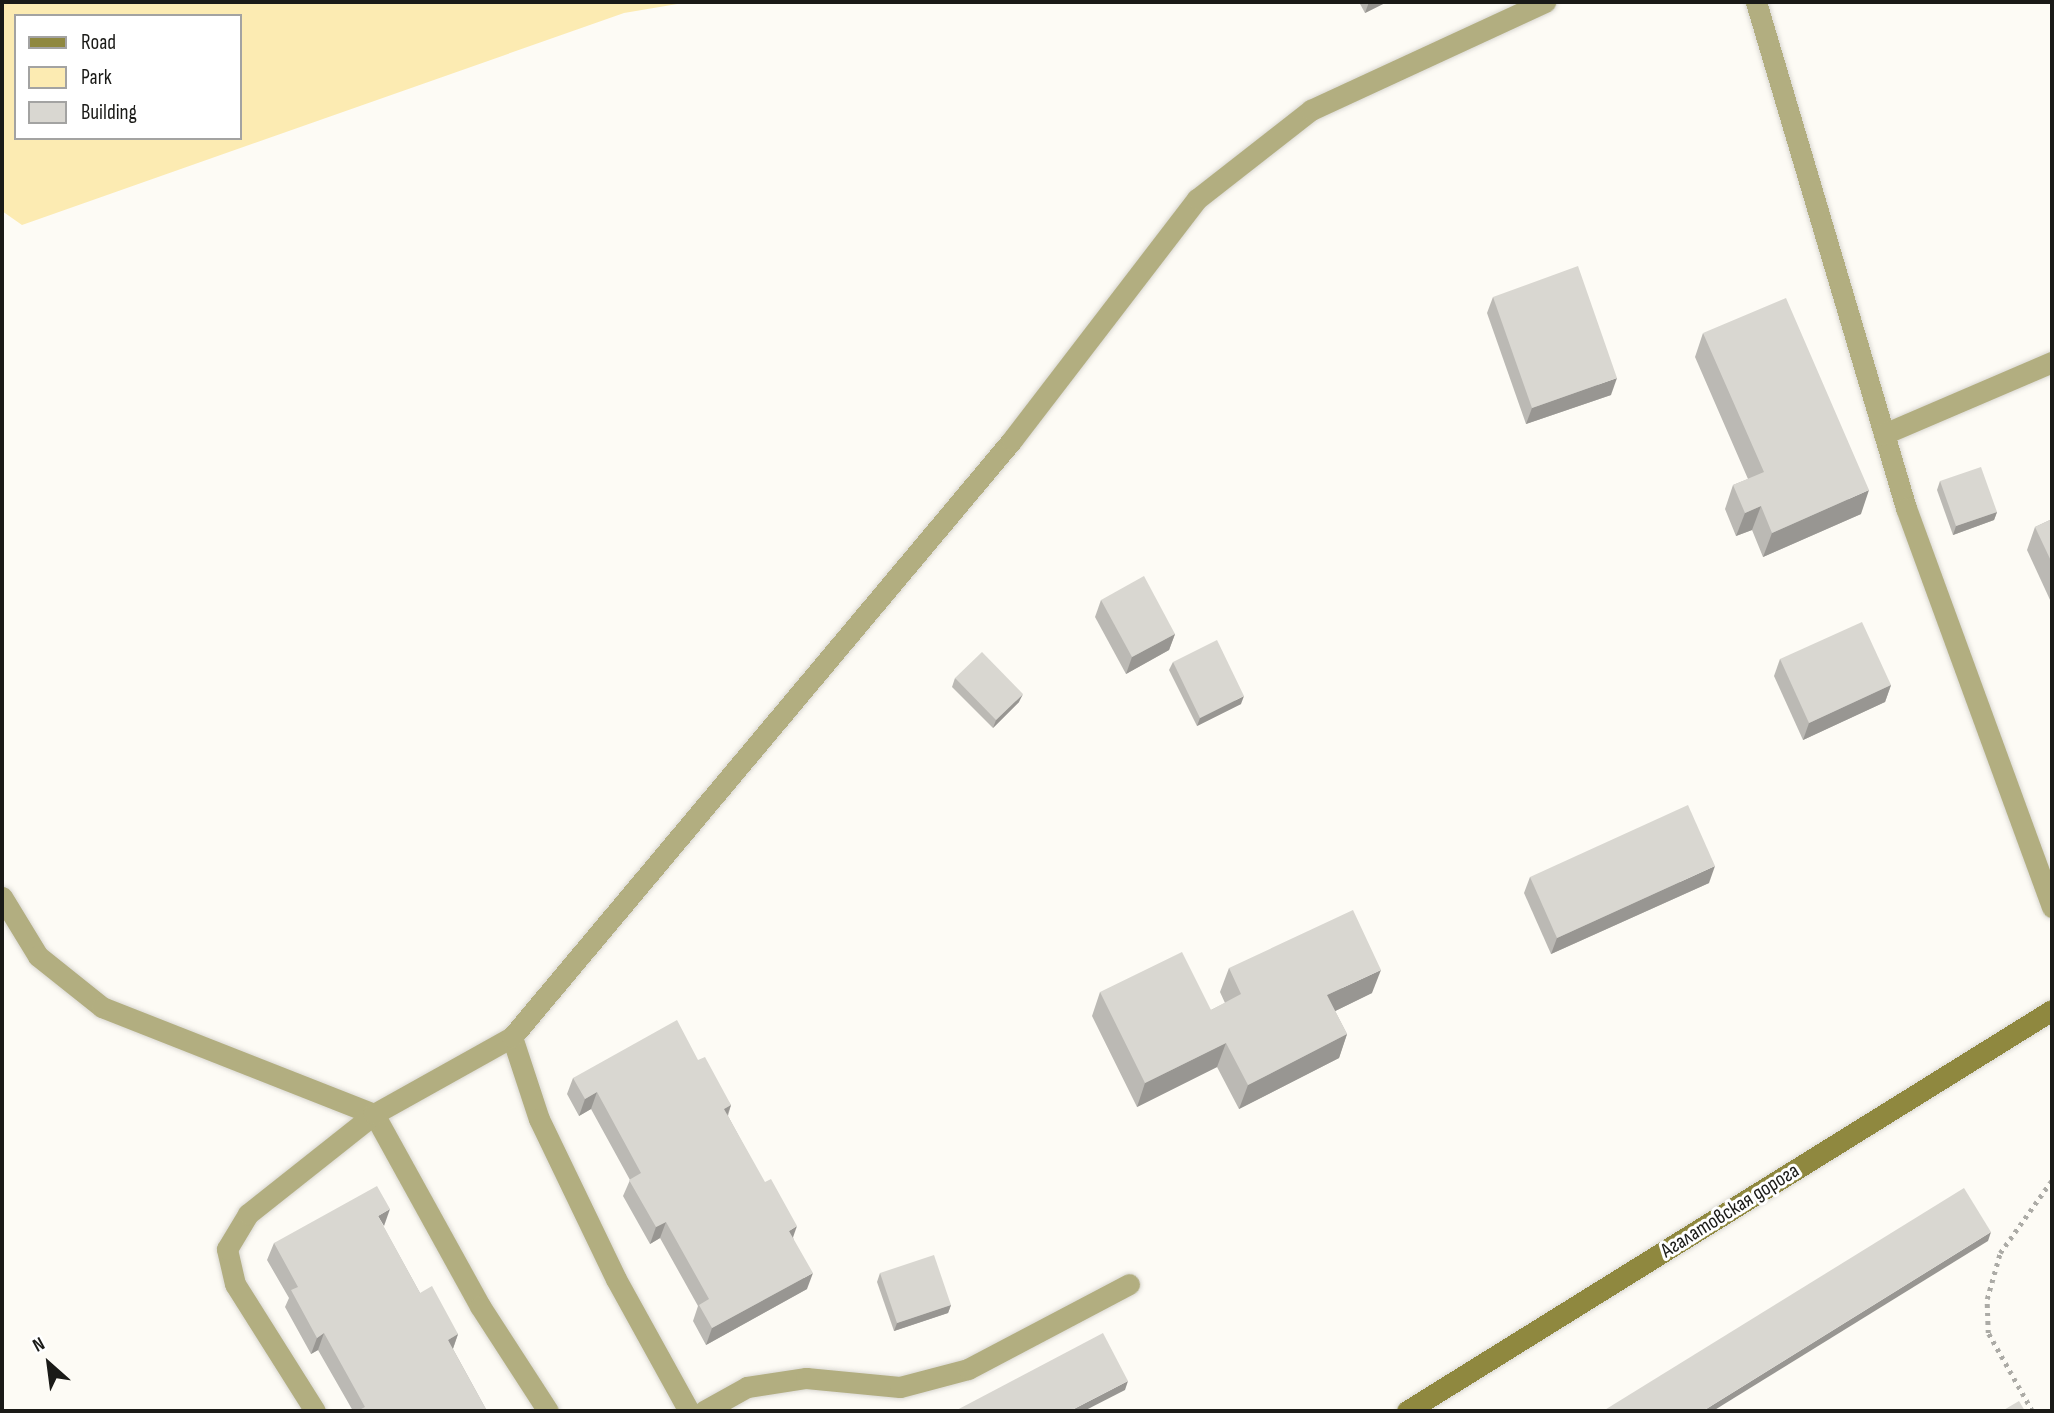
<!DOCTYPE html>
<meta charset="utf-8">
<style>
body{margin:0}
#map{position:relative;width:2054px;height:1413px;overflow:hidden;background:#fdfbf5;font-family:"Sofia Sans Condensed",sans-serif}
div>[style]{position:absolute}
.green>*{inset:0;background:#fcebb2}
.path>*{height:4.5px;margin-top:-2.25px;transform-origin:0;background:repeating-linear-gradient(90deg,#acaba6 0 3.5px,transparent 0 8.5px)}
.roads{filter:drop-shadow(0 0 2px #d9d7d1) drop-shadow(0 0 2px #d9d7d1)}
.lane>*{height:21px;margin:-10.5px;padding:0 10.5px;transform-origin:10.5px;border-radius:10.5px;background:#b2ae80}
.secondary>*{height:21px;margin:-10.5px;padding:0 10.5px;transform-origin:10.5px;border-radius:10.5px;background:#8f883f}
.wall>*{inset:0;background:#bbb9b4}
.shaded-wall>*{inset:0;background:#989692}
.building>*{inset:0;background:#d9d7d1}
span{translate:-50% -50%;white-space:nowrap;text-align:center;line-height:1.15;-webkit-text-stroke:6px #fff;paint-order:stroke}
.street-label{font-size:21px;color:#1a1a17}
.frame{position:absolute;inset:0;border:4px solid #1a1a17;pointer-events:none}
.legend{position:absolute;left:14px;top:14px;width:228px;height:126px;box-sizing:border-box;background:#fff;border:2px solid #a3a3a2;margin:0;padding:9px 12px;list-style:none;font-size:21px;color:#1a1a17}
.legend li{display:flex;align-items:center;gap:14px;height:35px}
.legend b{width:35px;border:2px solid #a3a3a2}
.north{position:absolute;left:14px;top:1329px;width:70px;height:70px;-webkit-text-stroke:5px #fff;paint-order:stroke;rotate:332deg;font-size:19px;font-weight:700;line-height:28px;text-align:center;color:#1a1a17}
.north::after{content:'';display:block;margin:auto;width:24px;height:32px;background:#1a1a17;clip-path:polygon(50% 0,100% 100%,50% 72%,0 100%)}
</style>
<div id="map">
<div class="green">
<i style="clip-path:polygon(evenodd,2px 2px,689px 2px,624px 13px,22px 225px,2px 211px,2px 2px,16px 16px,240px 16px,240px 138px,16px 138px,16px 16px)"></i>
</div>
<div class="path">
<i style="left:2032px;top:1411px;width:90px;rotate:-119.4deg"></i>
<i style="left:1988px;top:1333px;width:34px;rotate:-92deg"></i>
<i style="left:1987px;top:1299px;width:48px;rotate:-74.2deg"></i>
<i style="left:2000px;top:1253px;width:90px;rotate:-54.5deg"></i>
</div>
<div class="roads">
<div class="lane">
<i style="left:1756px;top:2px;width:528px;rotate:73.49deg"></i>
<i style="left:1906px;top:508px;width:425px;rotate:69.9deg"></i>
<i style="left:1884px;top:434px;width:183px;rotate:-23.2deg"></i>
<i style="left:2px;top:897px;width:69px;rotate:58.6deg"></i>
<i style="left:38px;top:956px;width:82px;rotate:38.6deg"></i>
<i style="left:102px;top:1007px;width:292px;rotate:21.5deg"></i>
<i style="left:374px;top:1114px;width:219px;rotate:61.1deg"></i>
<i style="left:480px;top:1306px;width:125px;rotate:57.1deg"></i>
<i style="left:512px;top:1037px;width:86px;rotate:71.8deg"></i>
<i style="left:539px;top:1119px;width:178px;rotate:64.3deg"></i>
<i style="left:616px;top:1279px;width:151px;rotate:61.1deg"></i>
<i style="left:315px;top:1411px;width:150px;rotate:-122.2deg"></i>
<i style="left:235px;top:1284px;width:36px;rotate:-103deg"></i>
<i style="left:227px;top:1249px;width:41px;rotate:-59deg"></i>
<i style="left:248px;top:1214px;width:161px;rotate:-38.4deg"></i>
<i style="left:374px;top:1114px;width:158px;rotate:-29.2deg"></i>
<i style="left:512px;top:1037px;width:779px;rotate:-50.05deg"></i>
<i style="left:1012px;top:440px;width:304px;rotate:-52.5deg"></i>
<i style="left:1197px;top:199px;width:145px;rotate:-38deg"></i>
<i style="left:1311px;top:110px;width:258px;rotate:-24.8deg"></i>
<i style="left:704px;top:1411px;width:49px;rotate:-29.2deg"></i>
<i style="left:747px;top:1387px;width:60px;rotate:-8.7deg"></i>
<i style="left:806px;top:1378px;width:94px;rotate:5.5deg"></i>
<i style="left:900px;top:1387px;width:70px;rotate:-14.8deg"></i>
<i style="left:968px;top:1369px;width:182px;rotate:-27.8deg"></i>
</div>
<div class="secondary">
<i style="left:1407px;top:1411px;width:759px;rotate:-31.87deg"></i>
</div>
</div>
<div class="wall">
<i style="clip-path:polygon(1359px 2px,1387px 2px,1365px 13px)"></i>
<i style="clip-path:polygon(1493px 297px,1611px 395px,1526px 424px,1487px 313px)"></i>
<i style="clip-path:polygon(1703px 333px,1861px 514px,1763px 557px,1752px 530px,1736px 536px,1725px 509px,1733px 485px,1748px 479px,1695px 357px)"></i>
<i style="clip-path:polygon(1940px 481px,1997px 512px,1994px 520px,1953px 535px,1937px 490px)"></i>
<i style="clip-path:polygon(2052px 519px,2052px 601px,2051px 602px,2027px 550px,2035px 527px)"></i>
<i style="clip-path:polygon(1101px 600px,1175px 634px,1169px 650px,1126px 674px,1095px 617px)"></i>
<i style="clip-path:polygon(1780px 659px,1891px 685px,1885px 702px,1803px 740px,1774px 676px)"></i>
<i style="clip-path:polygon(1173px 662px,1241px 704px,1197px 726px,1169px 670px)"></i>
<i style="clip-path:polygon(955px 678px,1019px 702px,993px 728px,952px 687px)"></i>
<i style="clip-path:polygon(1530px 877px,1709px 883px,1551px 954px,1524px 893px)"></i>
<i style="clip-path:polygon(1229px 968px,1372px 993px,1335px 1011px,1347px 1034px,1339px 1058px,1239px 1109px,1217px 1067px,1137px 1107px,1092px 1016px,1100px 992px,1211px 1010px,1225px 1003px,1220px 992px)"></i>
<i style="clip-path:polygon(698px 1060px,731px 1105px,728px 1116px,793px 1237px,807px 1289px,706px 1345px,693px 1321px,698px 1306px,660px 1238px,650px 1244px,623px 1196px,630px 1180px,591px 1109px,579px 1116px,567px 1094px,573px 1078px)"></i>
<i style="clip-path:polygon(383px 1226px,420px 1293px,458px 1334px,453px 1349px,487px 1411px,353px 1411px,318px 1350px,311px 1354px,285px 1307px,289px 1298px,267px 1260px,274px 1243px)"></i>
<i style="clip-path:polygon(880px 1273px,951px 1305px,948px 1313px,894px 1331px,877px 1282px)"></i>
</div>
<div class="shaded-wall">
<i style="clip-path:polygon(1369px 2px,1387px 2px,1365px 13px)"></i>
<i style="clip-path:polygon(1617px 378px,1611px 395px,1526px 424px,1532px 408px)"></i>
<i style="clip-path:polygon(1869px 490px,1861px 514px,1763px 557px,1772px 533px)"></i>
<i style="clip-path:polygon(1761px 506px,1752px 530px,1736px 536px,1745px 513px)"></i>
<i style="clip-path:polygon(1997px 512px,1994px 520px,1953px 535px,1956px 526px)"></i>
<i style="clip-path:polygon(1175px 634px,1169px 650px,1126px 674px,1132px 657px)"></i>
<i style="clip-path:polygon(1891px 685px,1885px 702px,1803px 740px,1809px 723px)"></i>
<i style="clip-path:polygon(1023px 694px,1019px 702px,993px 728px,996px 720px)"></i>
<i style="clip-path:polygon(1244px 696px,1241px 704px,1197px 726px,1200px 718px)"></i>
<i style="clip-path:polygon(1715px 866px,1709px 883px,1551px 954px,1557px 938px)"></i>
<i style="clip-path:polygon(1381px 970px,1372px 993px,1319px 1019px,1327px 995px)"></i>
<i style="clip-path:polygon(1347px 1034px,1339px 1058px,1239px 1109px,1248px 1085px)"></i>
<i style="clip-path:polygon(1226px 1043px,1217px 1067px,1137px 1107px,1145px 1083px)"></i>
<i style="clip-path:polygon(597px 1092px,591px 1109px,579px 1116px,585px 1099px)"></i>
<i style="clip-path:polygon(731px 1105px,725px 1121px,724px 1109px)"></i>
<i style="clip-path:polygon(390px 1209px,384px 1226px,378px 1216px)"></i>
<i style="clip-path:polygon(666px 1222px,660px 1238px,650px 1244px,656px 1227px)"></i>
<i style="clip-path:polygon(797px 1226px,791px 1243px,789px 1231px)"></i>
<i style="clip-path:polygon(1991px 1232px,1988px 1241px,1713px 1411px,1703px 1411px)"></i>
<i style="clip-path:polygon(813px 1273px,807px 1289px,706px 1345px,712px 1328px)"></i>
<i style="clip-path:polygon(951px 1305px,948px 1313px,894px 1331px,897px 1323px)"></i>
<i style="clip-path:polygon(324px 1333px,318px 1350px,311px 1354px,317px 1338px)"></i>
<i style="clip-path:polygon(458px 1334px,452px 1351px,448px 1340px)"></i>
<i style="clip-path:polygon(1128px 1381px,1125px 1390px,1084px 1411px,1070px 1411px)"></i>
</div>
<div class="building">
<i style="clip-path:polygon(1578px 266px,1617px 378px,1532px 408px,1493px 297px)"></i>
<i style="clip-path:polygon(1786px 298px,1869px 490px,1772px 533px,1761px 506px,1745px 513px,1733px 485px,1764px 472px,1703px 333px)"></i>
<i style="clip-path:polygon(1981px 467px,1997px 512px,1956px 526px,1940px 481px)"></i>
<i style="clip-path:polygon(2052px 519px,2052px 563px,2035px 527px)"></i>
<i style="clip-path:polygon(1144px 576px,1175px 634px,1132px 657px,1101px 600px)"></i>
<i style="clip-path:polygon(1862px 622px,1891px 685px,1809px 723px,1780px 659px)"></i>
<i style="clip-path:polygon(1217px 640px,1244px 696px,1200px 718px,1173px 662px)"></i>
<i style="clip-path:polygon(982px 652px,1023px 694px,996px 720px,955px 678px)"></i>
<i style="clip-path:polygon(1688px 805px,1715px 866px,1557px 938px,1530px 877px)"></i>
<i style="clip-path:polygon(1353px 910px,1381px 970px,1327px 995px,1347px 1034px,1248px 1085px,1226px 1043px,1145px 1083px,1100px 992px,1182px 952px,1211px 1010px,1241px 994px,1229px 968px)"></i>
<i style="clip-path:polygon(677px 1020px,698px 1060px,705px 1057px,731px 1105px,724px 1109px,765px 1182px,771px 1179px,797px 1226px,789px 1231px,813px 1273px,712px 1328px,699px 1305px,709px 1299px,666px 1222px,656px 1227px,629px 1180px,641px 1173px,597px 1092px,585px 1099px,573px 1078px)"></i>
<i style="clip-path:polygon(377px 1186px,390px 1209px,378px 1216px,420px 1293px,432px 1286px,458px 1334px,448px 1340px,487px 1411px,359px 1411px,359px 1410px,365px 1407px,324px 1333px,317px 1338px,291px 1290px,298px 1287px,274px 1243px)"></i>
<i style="clip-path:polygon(1964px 1188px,1991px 1232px,1703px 1411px,1603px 1411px)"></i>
<i style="clip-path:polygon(934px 1255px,951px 1305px,897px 1323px,880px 1273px)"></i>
<i style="clip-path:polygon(1103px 1333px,1128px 1381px,1070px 1411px,955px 1411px)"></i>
<i style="clip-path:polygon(2019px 1401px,2025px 1411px,2002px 1411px)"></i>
</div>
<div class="street-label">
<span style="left:1730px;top:1211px;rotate:-32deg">Агалатовская дорога</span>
</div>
<div class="frame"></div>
<ul class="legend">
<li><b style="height:9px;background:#8f883f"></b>Road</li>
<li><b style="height:19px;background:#fcebb2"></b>Park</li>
<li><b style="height:19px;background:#d9d7d1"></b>Building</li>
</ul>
<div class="north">N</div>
</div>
